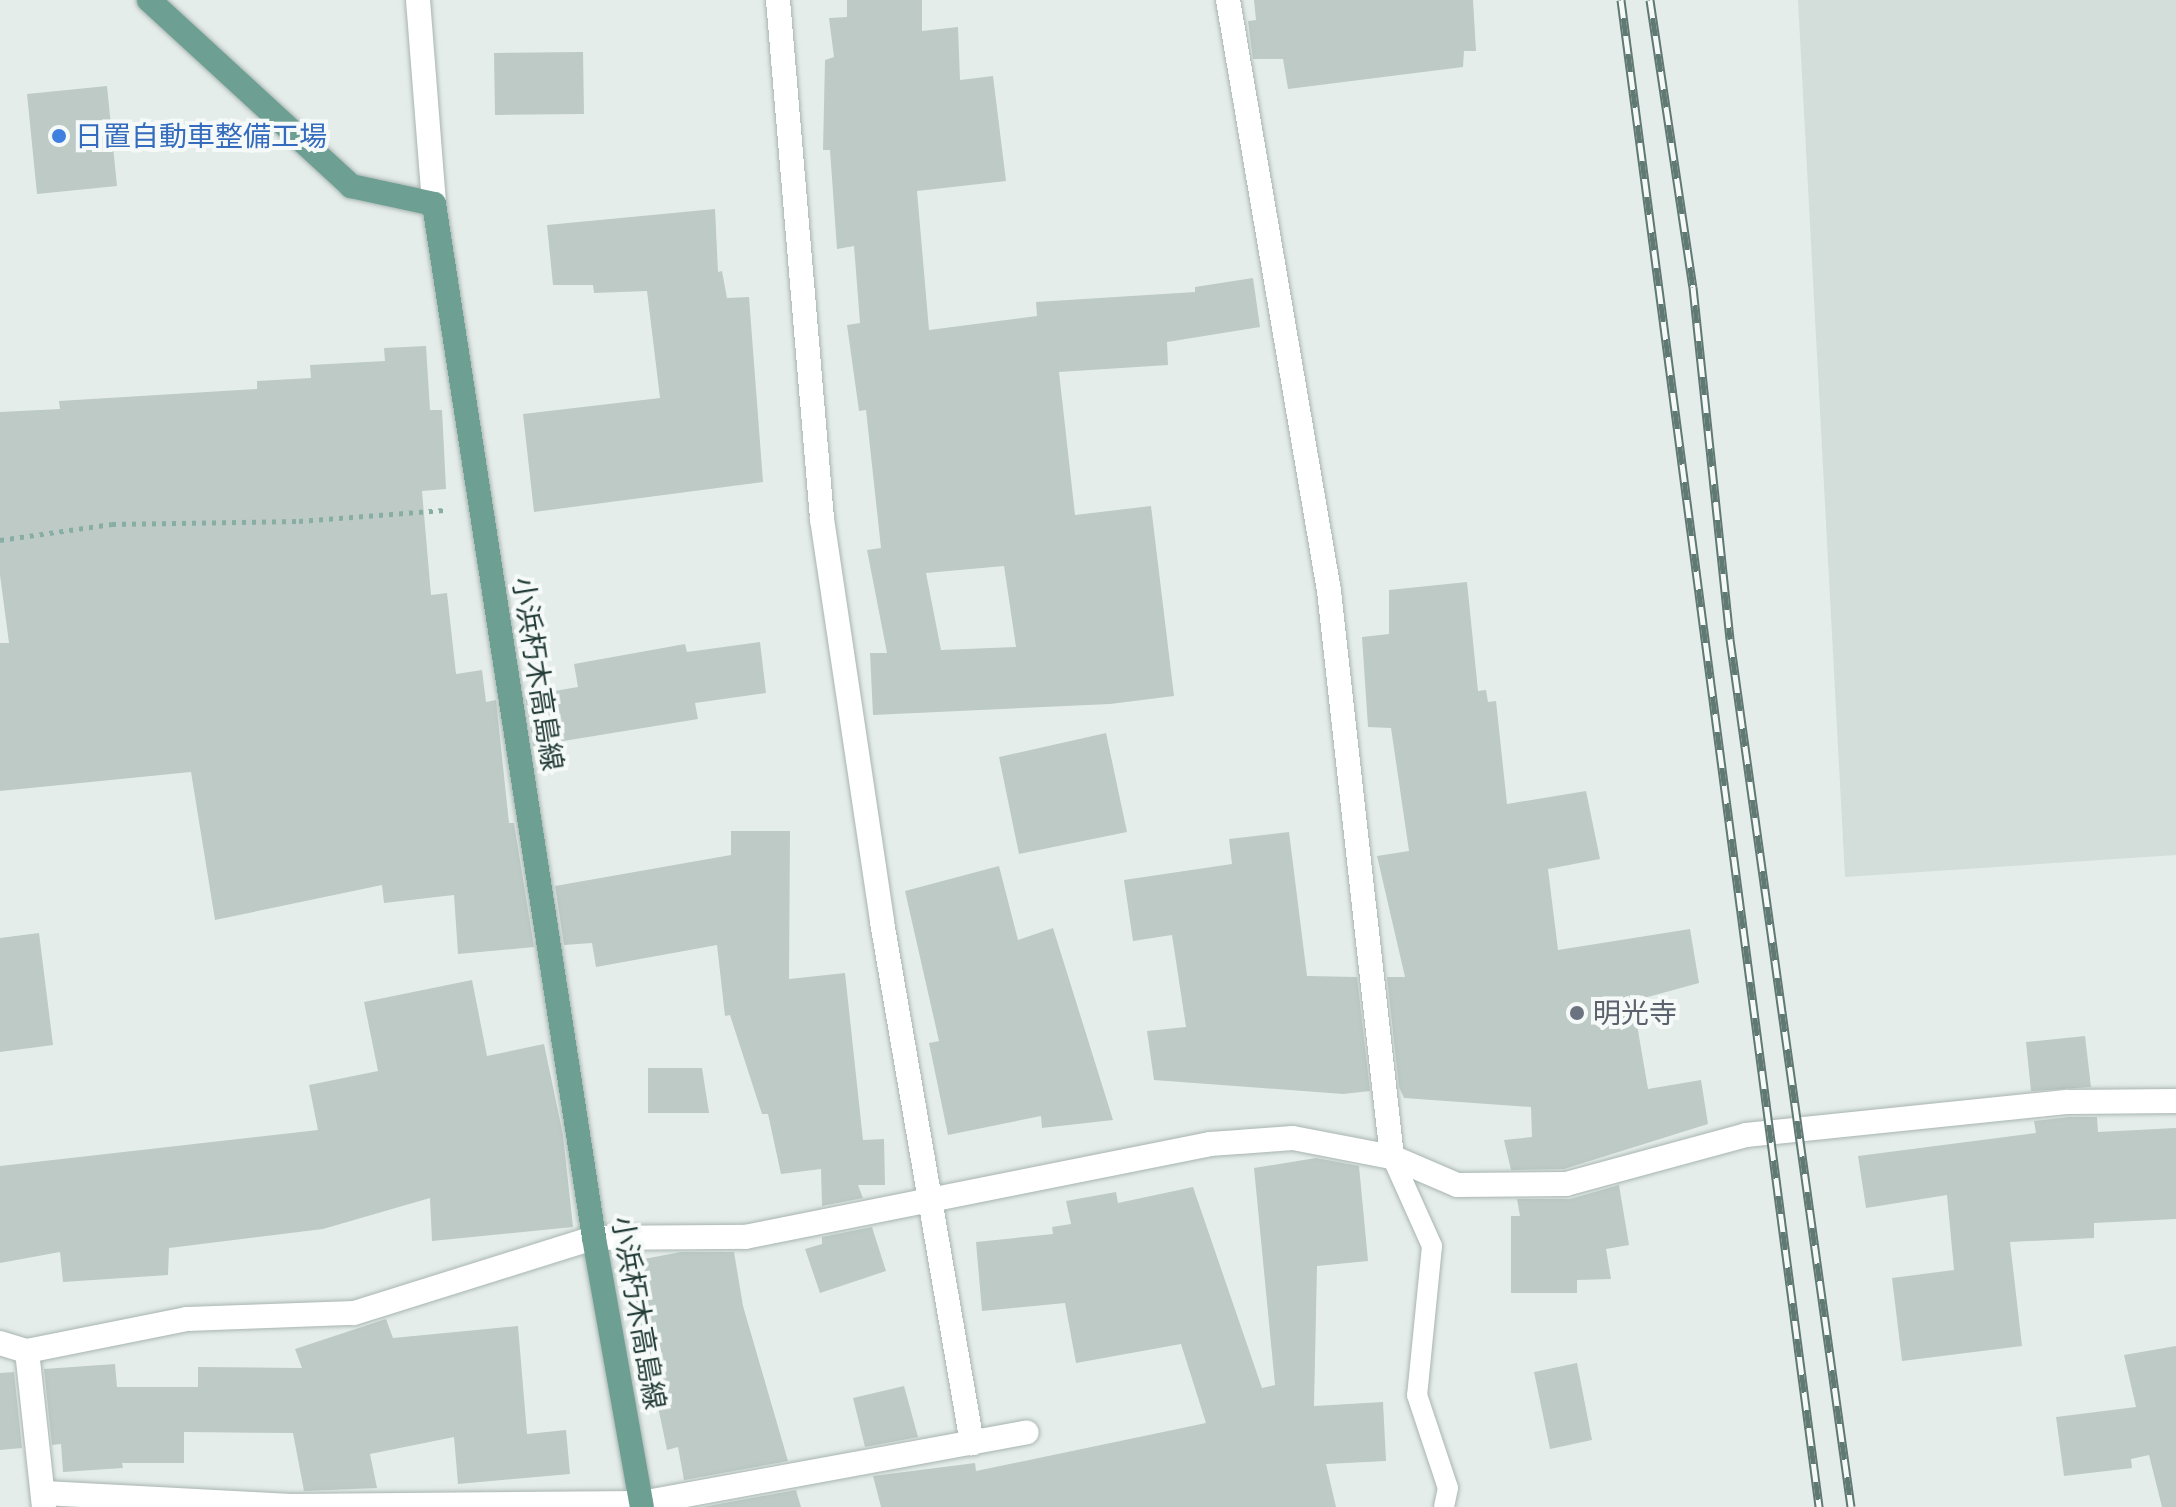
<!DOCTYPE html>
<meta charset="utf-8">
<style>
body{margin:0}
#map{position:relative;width:2176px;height:1507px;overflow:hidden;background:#e5edea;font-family:Mulish,"Noto Sans JP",sans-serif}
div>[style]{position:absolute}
.built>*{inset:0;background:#d3ddd9}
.building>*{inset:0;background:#bdcac6}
.path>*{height:5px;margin-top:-2.5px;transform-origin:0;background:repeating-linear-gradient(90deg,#88aea3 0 4px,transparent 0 10px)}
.roads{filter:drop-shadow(0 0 2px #a8b5b1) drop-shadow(0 0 2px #a8b5b1)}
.lane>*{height:20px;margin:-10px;padding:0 10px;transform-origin:10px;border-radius:10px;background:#fff}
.street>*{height:24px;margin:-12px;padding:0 12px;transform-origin:12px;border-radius:12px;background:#fff}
.secondary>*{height:24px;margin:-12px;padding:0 12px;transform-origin:12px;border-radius:12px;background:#fff}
.primary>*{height:24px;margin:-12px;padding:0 12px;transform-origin:12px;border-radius:12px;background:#6d9f93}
.rail>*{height:9px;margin-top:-4.5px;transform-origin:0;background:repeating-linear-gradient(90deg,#f5faf8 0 18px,#607973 0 36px);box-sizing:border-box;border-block:2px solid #607973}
.dots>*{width:22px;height:22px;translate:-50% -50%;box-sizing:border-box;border:4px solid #f5faf8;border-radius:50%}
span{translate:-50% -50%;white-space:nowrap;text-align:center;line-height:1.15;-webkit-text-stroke:8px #f5faf8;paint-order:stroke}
.shop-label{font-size:28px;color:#366cbe}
.left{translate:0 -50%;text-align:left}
.street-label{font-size:28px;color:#253d38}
.worship-label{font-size:28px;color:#5b616d}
</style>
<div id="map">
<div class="built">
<i style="clip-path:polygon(1798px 0,2176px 0,2176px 855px,1845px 877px)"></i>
</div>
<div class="building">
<i style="clip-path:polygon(evenodd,847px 0,922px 0,922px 31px,958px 27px,960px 80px,993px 76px,1006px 181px,917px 191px,929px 330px,1037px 316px,1036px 302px,1195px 292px,1195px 287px,1253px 278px,1260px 327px,1167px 342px,1168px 365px,1059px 372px,1075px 515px,1151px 506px,1174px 696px,1110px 704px,873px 715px,870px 653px,887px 653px,867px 550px,881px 548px,866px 410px,859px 411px,847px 325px,860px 323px,854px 246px,837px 249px,830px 150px,823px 150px,825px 60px,834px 57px,829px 18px,847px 17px,847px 0,1004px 566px,1016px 647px,941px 650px,926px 573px,1004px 566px)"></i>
<i style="clip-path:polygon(1254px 0,1473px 0,1476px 51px,1464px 51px,1463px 67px,1288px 89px,1283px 59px,1253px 59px,1248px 21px,1256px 20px)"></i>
<i style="clip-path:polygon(583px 52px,584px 114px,495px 115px,494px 53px)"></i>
<i style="clip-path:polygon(107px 86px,117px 186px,37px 194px,27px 94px)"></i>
<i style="clip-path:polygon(715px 209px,718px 272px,722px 271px,727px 298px,749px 297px,763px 482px,534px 512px,523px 414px,660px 398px,647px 291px,594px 293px,593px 285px,553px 285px,547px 225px)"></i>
<i style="clip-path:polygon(426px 346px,430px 410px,442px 410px,446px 489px,422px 491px,431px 595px,447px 593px,456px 674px,482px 670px,486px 702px,496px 700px,509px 823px,514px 823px,534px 947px,458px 954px,454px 895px,384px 903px,382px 885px,215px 920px,191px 772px,0 791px,0 643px,9px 643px,0 575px,0 412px,60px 409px,59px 401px,257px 389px,257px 381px,311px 378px,310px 365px,385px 361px,384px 348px)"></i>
<i style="clip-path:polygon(1467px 582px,1478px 691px,1486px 690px,1488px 702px,1496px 701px,1507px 804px,1586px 791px,1600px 859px,1548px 869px,1558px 950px,1690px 929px,1699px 983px,1633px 1001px,1648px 1089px,1701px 1080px,1708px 1124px,1564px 1169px,1511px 1170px,1504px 1140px,1532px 1137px,1531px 1107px,1404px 1098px,1399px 1087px,1387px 977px,1405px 977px,1377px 856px,1409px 851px,1391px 728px,1368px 727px,1362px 637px,1389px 634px,1389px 590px)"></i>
<i style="clip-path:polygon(760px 642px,766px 693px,695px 703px,698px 719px,533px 746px,525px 696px,578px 687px,574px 664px,685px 644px,687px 652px)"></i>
<i style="clip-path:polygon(1106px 733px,1127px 832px,1019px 854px,999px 757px)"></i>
<i style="clip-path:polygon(731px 831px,790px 831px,789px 979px,845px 973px,863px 1140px,884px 1139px,885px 1185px,858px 1185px,863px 1198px,822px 1206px,821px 1169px,781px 1174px,768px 1114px,762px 1114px,730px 1015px,725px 1016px,717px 945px,596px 967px,592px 943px,564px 945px,555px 886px,731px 855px)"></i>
<i style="clip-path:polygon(1289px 832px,1307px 976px,1357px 977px,1370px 1091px,1343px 1094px,1154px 1080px,1147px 1031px,1186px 1027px,1172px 935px,1133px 941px,1124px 880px,1232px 864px,1229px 839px)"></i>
<i style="clip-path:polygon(999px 866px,1018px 940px,1053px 928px,1113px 1120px,1042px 1128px,1041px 1116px,948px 1135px,929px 1043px,939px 1041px,905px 891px)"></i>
<i style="clip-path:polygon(39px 933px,53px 1045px,0 1052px,0 938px)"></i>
<i style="clip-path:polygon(472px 980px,487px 1056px,544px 1044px,563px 1135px,573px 1227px,432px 1241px,430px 1198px,323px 1229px,169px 1248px,168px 1275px,63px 1282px,60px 1252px,0 1263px,0 1166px,318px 1130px,309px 1085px,378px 1071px,364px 1002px)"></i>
<i style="clip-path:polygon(2085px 1036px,2091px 1087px,2031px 1091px,2026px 1042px)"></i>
<i style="clip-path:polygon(648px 1068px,702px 1068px,709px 1113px,648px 1113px)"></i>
<i style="clip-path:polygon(2069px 1117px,2097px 1117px,2098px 1132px,2176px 1128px,2176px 1219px,2094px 1223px,2094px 1238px,2010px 1242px,2022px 1346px,1902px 1361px,1892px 1278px,1954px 1270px,1947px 1195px,1866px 1208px,1858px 1156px,2036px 1133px,2034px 1121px)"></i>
<i style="clip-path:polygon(1316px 1158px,1359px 1166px,1368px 1261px,1317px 1266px,1314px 1406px,1383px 1402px,1386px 1461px,1326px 1464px,1336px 1507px,881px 1507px,873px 1476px,975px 1463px,976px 1471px,1206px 1423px,1181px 1344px,1076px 1363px,1065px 1303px,982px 1311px,976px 1242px,1053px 1234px,1052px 1227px,1071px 1224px,1066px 1201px,1116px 1192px,1118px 1203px,1193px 1187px,1262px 1388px,1275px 1385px,1254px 1168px)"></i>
<i style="clip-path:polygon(1619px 1185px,1629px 1245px,1606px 1249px,1611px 1279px,1577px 1280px,1577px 1293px,1511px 1293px,1511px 1216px,1520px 1216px,1517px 1199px,1570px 1199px)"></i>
<i style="clip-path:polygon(872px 1227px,886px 1271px,820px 1293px,805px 1249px,822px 1244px,822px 1237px)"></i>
<i style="clip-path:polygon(681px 1252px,734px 1252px,743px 1306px,788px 1461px,684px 1480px,678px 1447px,667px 1450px,628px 1262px)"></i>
<i style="clip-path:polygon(386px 1319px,393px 1338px,518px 1326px,527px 1434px,566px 1430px,570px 1474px,458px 1484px,454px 1437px,370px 1454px,377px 1488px,304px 1491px,293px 1433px,184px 1432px,184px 1463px,122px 1463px,123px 1468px,63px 1472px,61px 1444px,52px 1445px,44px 1369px,115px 1364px,117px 1387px,198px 1387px,198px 1367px,302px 1368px,295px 1349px)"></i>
<i style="clip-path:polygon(2176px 1346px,2176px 1507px,2162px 1507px,2149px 1455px,2131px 1459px,2132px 1468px,2064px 1476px,2056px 1417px,2136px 1407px,2124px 1355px)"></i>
<i style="clip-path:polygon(1577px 1363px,1592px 1440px,1550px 1449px,1534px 1372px)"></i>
<i style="clip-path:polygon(14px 1372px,22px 1448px,0 1450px,0 1373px)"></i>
<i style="clip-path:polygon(904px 1386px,918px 1437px,865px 1447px,853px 1398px)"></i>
<i style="clip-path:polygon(796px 1490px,801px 1507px,703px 1507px)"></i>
</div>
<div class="path">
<i style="left:0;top:540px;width:113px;rotate:-8.1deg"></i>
<i style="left:112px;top:524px;width:187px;rotate:-0.9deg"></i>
<i style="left:299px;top:521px;width:146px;rotate:-4.3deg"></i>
</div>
<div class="roads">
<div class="lane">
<i style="left:1392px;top:1157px;width:98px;rotate:65.8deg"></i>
<i style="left:1432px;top:1246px;width:150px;rotate:95.7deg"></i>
<i style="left:1417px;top:1395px;width:98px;rotate:71.6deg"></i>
<i style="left:1448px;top:1488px;width:19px;rotate:102deg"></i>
</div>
<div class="street">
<i style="left:778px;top:0;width:521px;rotate:85.15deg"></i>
<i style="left:822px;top:519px;width:407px;rotate:81.5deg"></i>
<i style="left:882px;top:922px;width:529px;rotate:80.2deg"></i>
<i style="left:1228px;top:0;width:600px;rotate:80.3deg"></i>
<i style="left:1329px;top:591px;width:569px;rotate:83.65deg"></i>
<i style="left:0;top:1343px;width:28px;rotate:17deg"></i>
<i style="left:27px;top:1351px;width:163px;rotate:-11.3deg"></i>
<i style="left:187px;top:1319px;width:167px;rotate:-2.1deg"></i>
<i style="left:354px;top:1313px;width:251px;rotate:-17.4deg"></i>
<i style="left:594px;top:1238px;width:151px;rotate:-0.4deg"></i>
<i style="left:745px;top:1237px;width:474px;rotate:-11.3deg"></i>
<i style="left:1210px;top:1144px;width:83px;rotate:-4.1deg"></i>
<i style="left:1293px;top:1138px;width:101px;rotate:10.9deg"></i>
<i style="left:1392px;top:1157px;width:71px;rotate:23.3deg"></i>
<i style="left:1457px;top:1185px;width:109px;rotate:-0.5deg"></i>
<i style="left:1566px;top:1184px;width:187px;rotate:-15.2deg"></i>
<i style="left:1746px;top:1135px;width:324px;rotate:-5.9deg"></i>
<i style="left:2068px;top:1102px;width:108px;rotate:-0.5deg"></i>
<i style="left:27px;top:1351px;width:157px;rotate:83.8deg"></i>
<i style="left:44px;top:1493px;width:247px;rotate:3deg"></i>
<i style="left:291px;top:1506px;width:351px;rotate:-0.5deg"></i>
<i style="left:642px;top:1503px;width:391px;rotate:-10.4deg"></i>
</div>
<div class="secondary">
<i style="left:418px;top:0;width:205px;rotate:85.5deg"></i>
</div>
<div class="primary">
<i style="left:149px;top:0;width:275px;rotate:42.6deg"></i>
<i style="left:351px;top:186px;width:85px;rotate:12.2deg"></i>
<i style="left:434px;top:204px;width:1046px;rotate:81.2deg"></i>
<i style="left:594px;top:1238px;width:273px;rotate:79.9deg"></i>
</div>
</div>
<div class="rail">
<i style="left:1621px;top:0;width:1520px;rotate:82.51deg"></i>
<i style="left:1650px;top:0;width:290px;rotate:81.5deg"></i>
<i style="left:1693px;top:287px;width:354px;rotate:84deg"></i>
<i style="left:1730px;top:639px;width:876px;rotate:82.06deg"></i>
</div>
<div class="dots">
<i style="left:59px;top:136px;background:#3f7fe0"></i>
<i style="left:1577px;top:1013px;background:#6b7280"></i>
</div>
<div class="shop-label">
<span class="left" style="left:75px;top:136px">日置自動車整備工場</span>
</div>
<div class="street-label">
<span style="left:538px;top:674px;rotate:81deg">小浜朽木高島線</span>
<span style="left:639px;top:1313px;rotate:80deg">小浜朽木高島線</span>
</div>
<div class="worship-label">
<span class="left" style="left:1593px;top:1013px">明光寺</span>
</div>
</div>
